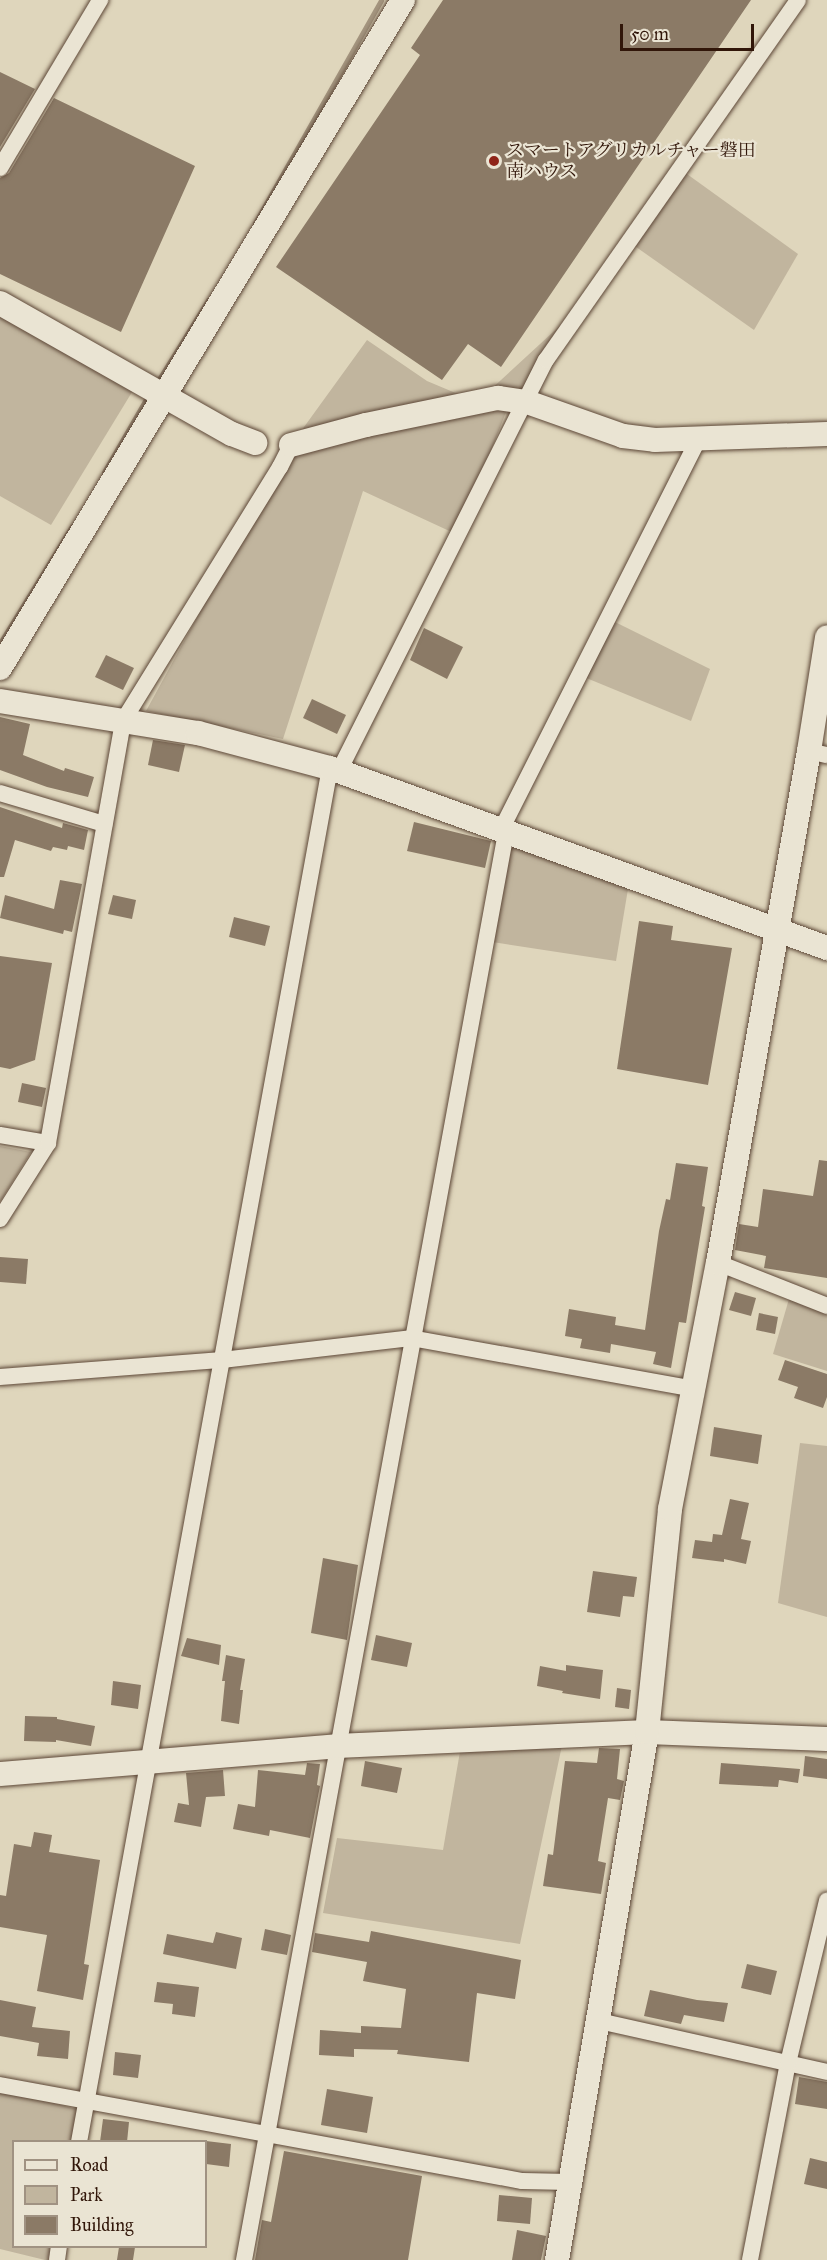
<!DOCTYPE html>
<meta charset="utf-8">
<style>
body{margin:0}
#map{position:relative;width:827px;height:2260px;overflow:hidden;background:#dfd6bc;font-family:"IM FELL Great Primer","Noto Serif JP",serif}
div>[style]{position:absolute}
.green>*{inset:0;background:#c1b59e}
.stream>*{height:5px;margin:-2.5px;padding:0 2.5px;transform-origin:2.5px;border-radius:2.5px;background:#a4957f}
.building>*{inset:0;background:#8b7a66}
.roads{filter:drop-shadow(0 0 2px #5c4636) drop-shadow(0 0 2px #5c4636)}
.street>*{height:16px;margin:-8px;padding:0 8px;transform-origin:8px;border-radius:8px;background:#eae4d3}
.secondary>*{height:24px;margin:-12px;padding:0 12px;transform-origin:12px;border-radius:12px;background:#eae4d3}
.dots>*{width:16px;height:16px;translate:-50% -50%;box-sizing:border-box;border:3px solid #eae4d3;border-radius:50%}
span{translate:-50% -50%;white-space:nowrap;text-align:center;line-height:1.15;-webkit-text-stroke:4.5px #eae4d3;paint-order:stroke}
.poi-label{font-size:18px;color:#311609}
.left{translate:0 -50%;text-align:left}
.legend{position:absolute;left:12px;top:2140px;width:195px;height:108px;box-sizing:border-box;background:#eae4d3;border:2px solid #a09282;margin:0;padding:8px 10px;list-style:none;font-size:18px;color:#311609}
.legend li{display:flex;align-items:center;gap:12px;height:30px}
.legend b{width:30px;border:2px solid #a09282}
.scale{position:absolute;left:620px;top:24px;width:134px;height:27px;box-sizing:border-box;border:3px solid #311609;border-top:0;padding-left:8px;font-size:18px;line-height:21px;white-space:nowrap;color:#311609;-webkit-text-stroke:4px #eae4d3;paint-order:stroke}
</style>
<div id="map">
<div class="green">
<i style="clip-path:polygon(680px 169px,798px 254px,754px 330px,629px 242px)"></i>
<i style="clip-path:polygon(590px 298px,543px 368px,510px 402px,458px 535px,363px 491px,283px 739px,146px 711px,291px 445px,367px 340px,427px 381px,477px 402px)"></i>
<i style="clip-path:polygon(0 303px,140px 379px,51px 525px,0 496px)"></i>
<i style="clip-path:polygon(615px 622px,710px 669px,691px 721px,579px 675px)"></i>
<i style="clip-path:polygon(506px 832px,630px 877px,616px 961px,486px 941px)"></i>
<i style="clip-path:polygon(0 1146px,31px 1152px,0 1202px)"></i>
<i style="clip-path:polygon(791px 1292px,827px 1306px,827px 1371px,773px 1354px)"></i>
<i style="clip-path:polygon(800px 1443px,827px 1446px,827px 1617px,778px 1603px)"></i>
<i style="clip-path:polygon(564px 1736px,520px 1944px,323px 1913px,337px 1838px,443px 1850px,462px 1740px)"></i>
<i style="clip-path:polygon(0 2089px,84px 2111px,79px 2141px,14px 2142px,14px 2246px,59px 2247px,57px 2260px,45px 2260px,0 2249px)"></i>
</div>
<div class="stream">
<i style="left:255px;top:223px;width:256px;rotate:-60.5deg"></i>
<i style="left:156px;top:384px;width:99px;rotate:-58.2deg"></i>
<i style="left:104px;top:472px;width:90px;rotate:-60deg"></i>
<i style="left:0;top:643px;width:137px;rotate:-58.4deg"></i>
</div>
<div class="building">
<i style="clip-path:polygon(443px 0,751px 0,501px 367px,468px 344px,442px 380px,276px 267px,420px 55px,411px 48px)"></i>
<i style="clip-path:polygon(0 72px,35px 89px,0 147px)"></i>
<i style="clip-path:polygon(54px 98px,195px 166px,121px 332px,0 274px,0 178px,9px 173px)"></i>
<i style="clip-path:polygon(424px 628px,463px 647px,447px 679px,410px 660px)"></i>
<i style="clip-path:polygon(106px 655px,134px 668px,123px 690px,95px 677px)"></i>
<i style="clip-path:polygon(312px 699px,346px 715px,337px 734px,303px 718px)"></i>
<i style="clip-path:polygon(0 717px,30px 724px,23px 755px,64px 771px,65px 768px,94px 777px,88px 797px,47px 787px,0 770px)"></i>
<i style="clip-path:polygon(153px 740px,185px 745px,179px 772px,148px 765px)"></i>
<i style="clip-path:polygon(0 807px,62px 828px,63px 823px,88px 830px,84px 850px,68px 846px,67px 850px,53px 847px,51px 851px,15px 840px,4px 877px,0 877px)"></i>
<i style="clip-path:polygon(414px 822px,491px 841px,485px 868px,407px 851px)"></i>
<i style="clip-path:polygon(60px 880px,82px 884px,72px 932px,64px 930px,63px 934px,0 918px,5px 895px,54px 909px)"></i>
<i style="clip-path:polygon(113px 895px,136px 900px,132px 919px,108px 914px)"></i>
<i style="clip-path:polygon(234px 917px,270px 926px,265px 946px,229px 937px)"></i>
<i style="clip-path:polygon(639px 921px,673px 926px,671px 940px,732px 948px,708px 1085px,617px 1069px)"></i>
<i style="clip-path:polygon(0 956px,52px 963px,35px 1060px,10px 1069px,0 1067px)"></i>
<i style="clip-path:polygon(22px 1083px,46px 1088px,42px 1107px,18px 1102px)"></i>
<i style="clip-path:polygon(819px 1160px,827px 1161px,827px 1278px,764px 1268px,766px 1256px,735px 1250px,739px 1224px,758px 1227px,763px 1189px,813px 1196px)"></i>
<i style="clip-path:polygon(676px 1163px,708px 1167px,702px 1206px,705px 1207px,686px 1323px,679px 1322px,671px 1368px,653px 1364px,656px 1352px,611px 1344px,610px 1353px,580px 1348px,582px 1339px,565px 1336px,569px 1309px,616px 1317px,615px 1325px,645px 1330px,659px 1231px,666px 1199px,670px 1200px)"></i>
<i style="clip-path:polygon(0 1257px,28px 1259px,26px 1284px,0 1282px)"></i>
<i style="clip-path:polygon(735px 1292px,756px 1298px,751px 1316px,729px 1310px)"></i>
<i style="clip-path:polygon(759px 1313px,778px 1317px,775px 1334px,756px 1330px)"></i>
<i style="clip-path:polygon(785px 1360px,827px 1374px,827px 1397px,823px 1408px,794px 1398px,798px 1387px,778px 1380px)"></i>
<i style="clip-path:polygon(714px 1427px,762px 1435px,758px 1464px,710px 1456px)"></i>
<i style="clip-path:polygon(730px 1499px,749px 1503px,741px 1539px,751px 1541px,746px 1564px,724px 1559px,724px 1562px,692px 1558px,695px 1540px,712px 1542px,713px 1534px,722px 1535px)"></i>
<i style="clip-path:polygon(323px 1558px,358px 1565px,347px 1640px,311px 1633px)"></i>
<i style="clip-path:polygon(593px 1571px,637px 1577px,634px 1597px,623px 1596px,620px 1617px,587px 1612px)"></i>
<i style="clip-path:polygon(376px 1635px,412px 1643px,407px 1667px,371px 1660px)"></i>
<i style="clip-path:polygon(187px 1638px,221px 1645px,219px 1665px,181px 1656px)"></i>
<i style="clip-path:polygon(226px 1655px,245px 1659px,240px 1690px,243px 1690px,239px 1724px,221px 1721px,225px 1681px,222px 1681px)"></i>
<i style="clip-path:polygon(566px 1665px,603px 1670px,600px 1699px,562px 1693px,563px 1691px,537px 1686px,540px 1666px,566px 1671px)"></i>
<i style="clip-path:polygon(113px 1681px,141px 1685px,138px 1709px,111px 1705px)"></i>
<i style="clip-path:polygon(617px 1688px,631px 1690px,629px 1709px,615px 1707px)"></i>
<i style="clip-path:polygon(25px 1716px,57px 1717px,57px 1719px,95px 1726px,91px 1746px,56px 1740px,56px 1742px,24px 1741px)"></i>
<i style="clip-path:polygon(599px 1748px,620px 1749px,617px 1779px,624px 1781px,620px 1800px,608px 1798px,598px 1861px,606px 1863px,601px 1894px,543px 1886px,548px 1854px,553px 1855px,565px 1761px,597px 1763px)"></i>
<i style="clip-path:polygon(805px 1756px,827px 1759px,827px 1779px,803px 1776px)"></i>
<i style="clip-path:polygon(365px 1761px,402px 1768px,397px 1793px,361px 1786px)"></i>
<i style="clip-path:polygon(307px 1763px,320px 1764px,317px 1785px,320px 1786px,310px 1838px,270px 1830px,269px 1836px,233px 1829px,238px 1804px,255px 1807px,258px 1770px,305px 1775px)"></i>
<i style="clip-path:polygon(721px 1763px,800px 1769px,798px 1783px,779px 1780px,778px 1787px,719px 1784px)"></i>
<i style="clip-path:polygon(223px 1770px,225px 1796px,206px 1797px,201px 1827px,174px 1822px,178px 1803px,189px 1805px,186px 1773px)"></i>
<i style="clip-path:polygon(34px 1832px,52px 1835px,49px 1852px,100px 1860px,84px 1964px,89px 1965px,83px 2000px,37px 1991px,47px 1935px,0 1927px,0 1895px,6px 1896px,14px 1844px,31px 1847px)"></i>
<i style="clip-path:polygon(265px 1929px,291px 1935px,287px 1955px,261px 1950px)"></i>
<i style="clip-path:polygon(371px 1931px,521px 1960px,515px 1999px,477px 1993px,469px 2062px,397px 2054px,398px 2050px,354px 2049px,354px 2057px,319px 2055px,320px 2030px,361px 2033px,361px 2026px,401px 2028px,406px 1989px,363px 1981px,367px 1962px,312px 1952px,315px 1933px,369px 1942px)"></i>
<i style="clip-path:polygon(216px 1932px,242px 1938px,236px 1969px,163px 1954px,167px 1934px,213px 1943px)"></i>
<i style="clip-path:polygon(747px 1964px,777px 1971px,771px 1995px,741px 1988px)"></i>
<i style="clip-path:polygon(157px 1982px,199px 1987px,195px 2017px,172px 2014px,173px 2004px,154px 2002px)"></i>
<i style="clip-path:polygon(650px 1990px,697px 2000px,728px 2003px,724px 2022px,684px 2015px,681px 2024px,644px 2016px)"></i>
<i style="clip-path:polygon(0 2000px,36px 2007px,32px 2027px,70px 2031px,68px 2059px,37px 2056px,39px 2043px,0 2036px)"></i>
<i style="clip-path:polygon(115px 2052px,141px 2055px,138px 2078px,113px 2075px)"></i>
<i style="clip-path:polygon(799px 2077px,827px 2082px,827px 2109px,795px 2104px)"></i>
<i style="clip-path:polygon(327px 2089px,373px 2097px,367px 2133px,321px 2125px)"></i>
<i style="clip-path:polygon(103px 2119px,129px 2122px,127px 2142px,100px 2142px)"></i>
<i style="clip-path:polygon(206px 2141px,231px 2144px,229px 2167px,206px 2164px)"></i>
<i style="clip-path:polygon(284px 2151px,422px 2176px,408px 2260px,255px 2260px,262px 2220px,271px 2222px)"></i>
<i style="clip-path:polygon(810px 2158px,827px 2162px,827px 2189px,804px 2184px)"></i>
<i style="clip-path:polygon(499px 2195px,532px 2198px,530px 2224px,497px 2221px)"></i>
<i style="clip-path:polygon(517px 2230px,546px 2236px,541px 2260px,512px 2260px)"></i>
<i style="clip-path:polygon(119px 2247px,135px 2247px,133px 2260px,117px 2260px)"></i>
</div>
<div class="roads">
<div class="street">
<i style="left:0;top:168px;width:196px;rotate:-59.2deg"></i>
<i style="left:809px;top:751px;width:18px;rotate:13deg"></i>
<i style="left:339px;top:771px;width:460px;rotate:-63.3deg"></i>
<i style="left:546px;top:360px;width:439px;rotate:-55deg"></i>
<i style="left:0;top:793px;width:109px;rotate:16.6deg"></i>
<i style="left:501px;top:830px;width:439px;rotate:-63.2deg"></i>
<i style="left:0;top:1135px;width:49px;rotate:9.5deg"></i>
<i style="left:0;top:1219px;width:90px;rotate:-57.7deg"></i>
<i style="left:48px;top:1143px;width:429px;rotate:-79.9deg"></i>
<i style="left:123px;top:721px;width:299px;rotate:-58.3deg"></i>
<i style="left:280px;top:467px;width:25px;rotate:-63deg"></i>
<i style="left:718px;top:1263px;width:117px;rotate:21.5deg"></i>
<i style="left:0;top:1377px;width:223px;rotate:-4.4deg"></i>
<i style="left:222px;top:1360px;width:190px;rotate:-6.6deg"></i>
<i style="left:411px;top:1338px;width:289px;rotate:10.2deg"></i>
<i style="left:599px;top:2021px;width:234px;rotate:12.6deg"></i>
<i style="left:0;top:2085px;width:531px;rotate:10.42deg"></i>
<i style="left:522px;top:2181px;width:48px;rotate:1.2deg"></i>
<i style="left:79px;top:2142px;width:1397px;rotate:-79.65deg"></i>
<i style="left:57px;top:2260px;width:14px;rotate:-82deg"></i>
<i style="left:244px;top:2260px;width:1452px;rotate:-79.6deg"></i>
<i style="left:750px;top:2260px;width:201px;rotate:-79.1deg"></i>
<i style="left:788px;top:2063px;width:167px;rotate:-76.5deg"></i>
</div>
<div class="secondary">
<i style="left:0;top:303px;width:266px;rotate:29.5deg"></i>
<i style="left:232px;top:434px;width:25px;rotate:21deg"></i>
<i style="left:291px;top:445px;width:78px;rotate:-14.9deg"></i>
<i style="left:366px;top:425px;width:135px;rotate:-11.6deg"></i>
<i style="left:498px;top:398px;width:29px;rotate:8deg"></i>
<i style="left:527px;top:402px;width:102px;rotate:19.5deg"></i>
<i style="left:623px;top:436px;width:32px;rotate:7deg"></i>
<i style="left:655px;top:440px;width:172px;rotate:-2deg"></i>
<i style="left:0;top:668px;width:780px;rotate:-58.9deg"></i>
<i style="left:0;top:701px;width:201px;rotate:9.2deg"></i>
<i style="left:198px;top:733px;width:137px;rotate:14.9deg"></i>
<i style="left:330px;top:768px;width:529px;rotate:19.91deg"></i>
<i style="left:0;top:1774px;width:338px;rotate:-4.7deg"></i>
<i style="left:337px;top:1746px;width:310px;rotate:-2.6deg"></i>
<i style="left:647px;top:1732px;width:180px;rotate:2.2deg"></i>
<i style="left:557px;top:2260px;width:536px;rotate:-80.33deg"></i>
<i style="left:647px;top:1732px;width:224px;rotate:-84.1deg"></i>
<i style="left:670px;top:1509px;width:251px;rotate:-79deg"></i>
<i style="left:718px;top:1263px;width:520px;rotate:-79.92deg"></i>
<i style="left:809px;top:751px;width:115px;rotate:-81deg"></i>
</div>
</div>
<div class="dots">
<i style="left:494px;top:161px;background:#8f2418"></i>
</div>
<div class="poi-label">
<span class="left" style="left:506px;top:161px">スマートアグリカルチャー磐田<br>南ハウス</span>
</div>
<ul class="legend">
<li><b style="height:8px;background:#eae4d3"></b>Road</li>
<li><b style="height:16px;background:#c1b59e"></b>Park</li>
<li><b style="height:16px;background:#8b7a66"></b>Building</li>
</ul>
<div class="scale">50 m</div>
</div>
